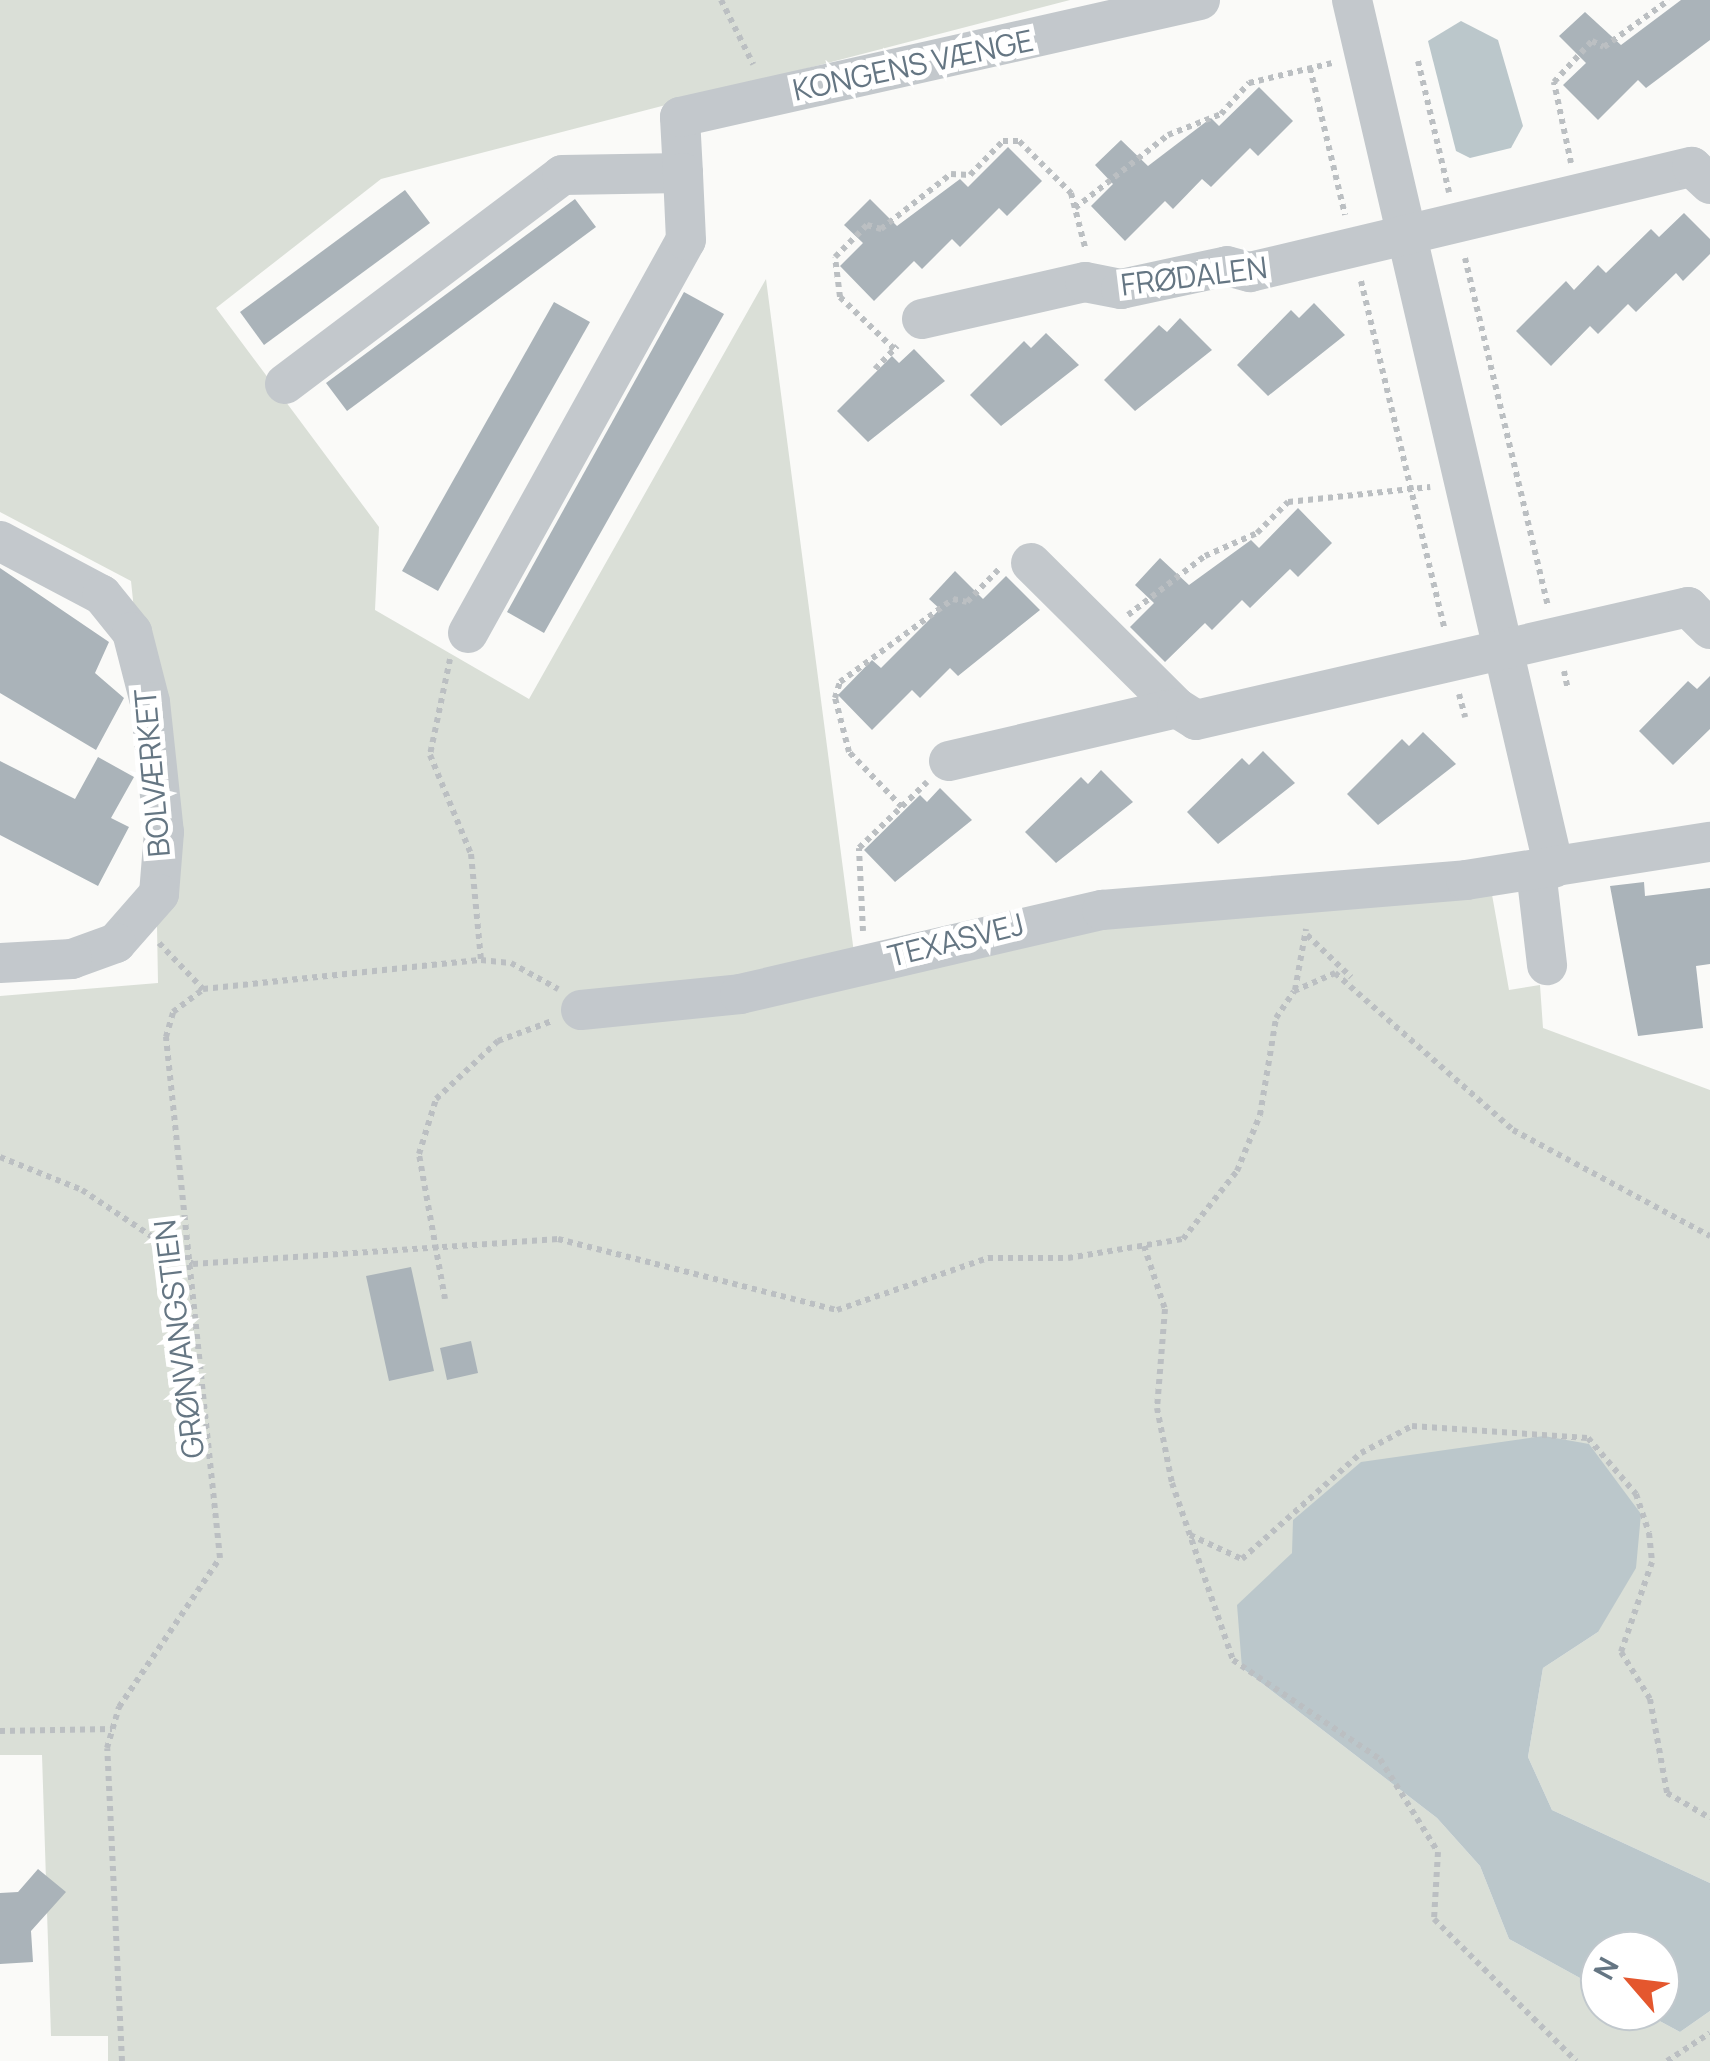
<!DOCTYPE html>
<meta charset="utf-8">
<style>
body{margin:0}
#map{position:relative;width:1710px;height:2061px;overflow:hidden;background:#fafaf8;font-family:Manrope,sans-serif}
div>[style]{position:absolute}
.green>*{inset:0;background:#dadfd7}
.water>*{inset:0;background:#bbc7cb}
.building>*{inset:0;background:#aab3b9}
.path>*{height:6px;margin-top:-3px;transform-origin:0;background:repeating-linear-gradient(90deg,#bbbfc2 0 5px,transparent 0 10px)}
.minor>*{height:40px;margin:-20px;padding:0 20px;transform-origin:20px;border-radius:20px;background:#c3c8cc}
span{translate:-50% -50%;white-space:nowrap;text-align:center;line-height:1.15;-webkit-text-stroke:10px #fff;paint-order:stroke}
.street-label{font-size:30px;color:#657683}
.north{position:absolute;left:1580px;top:1931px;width:100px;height:100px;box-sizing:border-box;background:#fff;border:2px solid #c1c8cd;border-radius:50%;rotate:298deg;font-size:28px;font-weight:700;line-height:40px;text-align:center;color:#657683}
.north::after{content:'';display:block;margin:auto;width:35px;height:45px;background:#e4572e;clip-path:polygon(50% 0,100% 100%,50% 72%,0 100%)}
</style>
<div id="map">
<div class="green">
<i style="clip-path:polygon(0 0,1070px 0,381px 179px,216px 308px,379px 527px,375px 610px,529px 699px,766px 279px,854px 953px,1491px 889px,1509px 990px,1540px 985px,1543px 1028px,1710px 1090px,1710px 1883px,1552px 1810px,1528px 1757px,1543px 1668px,1598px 1632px,1292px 1553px,1242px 1668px,1437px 1818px,1480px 1866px,1509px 1939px,1600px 1989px,1600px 2011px,1641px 2011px,1680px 2032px,1710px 2011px,1710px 2061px,108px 2061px,108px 2036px,51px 2036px,42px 1755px,0 1755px,0 996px,158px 983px,155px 812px,131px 581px,0 512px)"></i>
</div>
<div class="water">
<i style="clip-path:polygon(1461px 21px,1498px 40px,1523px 126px,1511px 148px,1470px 158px,1456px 151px,1428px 41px)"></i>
<i style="clip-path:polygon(1544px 1436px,1589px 1444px,1641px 1514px,1636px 1568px,1598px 1632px,1543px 1668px,1528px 1757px,1552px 1810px,1710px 1883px,1710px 2011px,1680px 2032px,1641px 2011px,1660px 2011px,1660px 1951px,1600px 1951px,1600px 1989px,1509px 1939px,1480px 1866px,1437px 1818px,1242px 1668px,1237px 1605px,1292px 1553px,1293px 1520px,1361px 1462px)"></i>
</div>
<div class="building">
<i style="clip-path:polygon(1681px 0,1710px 0,1710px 40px,1646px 88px,1638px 80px,1598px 120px,1563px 85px,1586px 63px,1559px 36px,1585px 12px,1621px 45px)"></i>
<i style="clip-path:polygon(1259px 87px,1293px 121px,1258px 156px,1250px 148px,1211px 187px,1202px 179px,1173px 209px,1165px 201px,1125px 241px,1091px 206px,1113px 184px,1095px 165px,1121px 140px,1148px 166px,1211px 118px,1219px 126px)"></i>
<i style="clip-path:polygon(1008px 147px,1042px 181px,1007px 216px,999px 208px,960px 247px,952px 239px,922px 269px,914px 261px,874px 301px,840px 266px,863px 243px,844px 225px,870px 199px,897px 226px,960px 179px,968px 187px)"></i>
<i style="clip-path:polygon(405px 190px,430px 223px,264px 345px,240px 312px)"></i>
<i style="clip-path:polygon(575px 199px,596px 227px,347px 411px,326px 383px)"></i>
<i style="clip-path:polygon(1684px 213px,1710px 239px,1710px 254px,1683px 281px,1676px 273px,1636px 312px,1628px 304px,1598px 334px,1590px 326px,1551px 366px,1516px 331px,1566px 281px,1574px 290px,1598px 265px,1606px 273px,1651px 229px,1659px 237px)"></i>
<i style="clip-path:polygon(684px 292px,724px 314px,544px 633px,507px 612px)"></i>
<i style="clip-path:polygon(554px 302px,590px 322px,438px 591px,402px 571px)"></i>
<i style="clip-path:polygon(1314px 303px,1345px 335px,1268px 396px,1237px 365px,1291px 310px,1299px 318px)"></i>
<i style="clip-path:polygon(1180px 318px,1212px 350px,1135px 411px,1104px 380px,1159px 325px,1167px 332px)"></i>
<i style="clip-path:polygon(1046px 333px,1079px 365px,1001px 426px,970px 395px,1024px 341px,1031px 348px)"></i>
<i style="clip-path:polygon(914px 349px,945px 381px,868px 442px,837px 411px,892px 356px,899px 363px)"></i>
<i style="clip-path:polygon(1298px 508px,1332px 543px,1298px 577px,1290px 569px,1250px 608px,1242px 600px,1212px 630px,1205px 623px,1165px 662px,1130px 627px,1154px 603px,1135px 585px,1160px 558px,1189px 585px,1251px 540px,1259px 548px)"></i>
<i style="clip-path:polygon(0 568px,109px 642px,95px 673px,124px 698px,96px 750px,0 693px)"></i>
<i style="clip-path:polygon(955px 571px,983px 599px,1006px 576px,1040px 610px,958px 676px,950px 668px,920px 698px,912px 690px,872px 730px,838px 695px,872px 660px,881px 668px,940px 609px,929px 599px)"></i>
<i style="clip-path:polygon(1710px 676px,1710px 729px,1673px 765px,1639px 731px,1688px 681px,1697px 689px)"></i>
<i style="clip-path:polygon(1423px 732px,1456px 764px,1378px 825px,1347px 794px,1402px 739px,1409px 746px)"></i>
<i style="clip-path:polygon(1263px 751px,1295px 783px,1218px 844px,1187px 812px,1242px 758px,1249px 765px)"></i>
<i style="clip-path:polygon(98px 757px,134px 777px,111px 818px,129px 827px,98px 886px,0 835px,0 761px,75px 799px)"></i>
<i style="clip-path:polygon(1101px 770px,1133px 802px,1056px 863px,1025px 832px,1081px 777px,1088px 784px)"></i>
<i style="clip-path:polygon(940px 788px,972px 820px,895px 882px,864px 850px,920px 795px,927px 802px)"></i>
<i style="clip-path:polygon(1644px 882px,1645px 896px,1710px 888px,1710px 964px,1696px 966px,1703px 1028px,1638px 1036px,1610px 886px)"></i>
<i style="clip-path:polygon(411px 1267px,434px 1371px,389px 1381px,366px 1276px)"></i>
<i style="clip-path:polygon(471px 1341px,478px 1373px,447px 1380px,440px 1348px)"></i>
<i style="clip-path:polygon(38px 1869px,66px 1892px,31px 1931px,33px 1962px,0 1964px,0 1893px,18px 1892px)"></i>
</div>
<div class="path">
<i style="left:721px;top:0;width:72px;rotate:63.4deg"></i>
<i style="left:1418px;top:61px;width:135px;rotate:76.7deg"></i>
<i style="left:1310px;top:68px;width:151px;rotate:76.6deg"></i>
<i style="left:1571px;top:163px;width:83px;rotate:-101.9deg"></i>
<i style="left:1554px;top:82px;width:56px;rotate:-47.2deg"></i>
<i style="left:1592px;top:41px;width:13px;rotate:27deg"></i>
<i style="left:1604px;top:47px;width:80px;rotate:-35.9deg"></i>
<i style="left:1075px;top:208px;width:118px;rotate:-38.1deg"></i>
<i style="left:1168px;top:135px;width:57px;rotate:-21.6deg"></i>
<i style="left:1221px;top:114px;width:42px;rotate:-47.9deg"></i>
<i style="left:1249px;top:83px;width:85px;rotate:-13.5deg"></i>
<i style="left:1465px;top:258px;width:358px;rotate:76.6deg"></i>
<i style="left:1361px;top:281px;width:357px;rotate:76.5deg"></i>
<i style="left:894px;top:349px;width:75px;rotate:-136.1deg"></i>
<i style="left:840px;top:297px;width:40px;rotate:-97.1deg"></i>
<i style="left:835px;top:257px;width:45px;rotate:-45deg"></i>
<i style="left:867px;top:225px;width:15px;rotate:16deg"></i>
<i style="left:881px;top:229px;width:89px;rotate:-38.2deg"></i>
<i style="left:951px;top:174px;width:19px;rotate:3deg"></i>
<i style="left:970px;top:175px;width:47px;rotate:-45.9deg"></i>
<i style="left:1003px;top:141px;width:16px"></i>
<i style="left:1019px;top:141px;width:74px;rotate:45deg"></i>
<i style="left:1071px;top:193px;width:56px;rotate:75.5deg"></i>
<i style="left:875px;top:369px;width:32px;rotate:-46deg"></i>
<i style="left:1128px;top:615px;width:97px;rotate:-37.5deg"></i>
<i style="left:1205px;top:556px;width:57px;rotate:-23.9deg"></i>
<i style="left:1257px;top:533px;width:44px;rotate:-45deg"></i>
<i style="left:1288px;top:502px;width:143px;rotate:-6deg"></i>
<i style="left:450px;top:659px;width:98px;rotate:101.8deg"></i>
<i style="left:430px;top:755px;width:107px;rotate:67.5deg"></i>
<i style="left:471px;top:854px;width:106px;rotate:84.6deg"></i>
<i style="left:1564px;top:671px;width:19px;rotate:78deg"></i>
<i style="left:1459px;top:694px;width:24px;rotate:75deg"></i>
<i style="left:902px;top:807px;width:76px;rotate:-133.9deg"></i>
<i style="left:849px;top:752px;width:56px;rotate:-104.5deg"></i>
<i style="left:835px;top:698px;width:17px;rotate:-73deg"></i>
<i style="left:840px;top:682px;width:140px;rotate:-36.3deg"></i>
<i style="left:953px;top:599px;width:14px;rotate:12deg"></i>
<i style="left:967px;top:602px;width:46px;rotate:-45.9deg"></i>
<i style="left:863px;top:931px;width:83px;rotate:-92.8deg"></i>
<i style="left:859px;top:848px;width:95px;rotate:-44.1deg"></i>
<i style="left:1307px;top:935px;width:61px;rotate:43.7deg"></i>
<i style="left:159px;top:943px;width:64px;rotate:46.3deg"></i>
<i style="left:1295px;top:990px;width:62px;rotate:-79.8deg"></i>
<i style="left:0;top:1157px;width:88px;rotate:21.9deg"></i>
<i style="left:82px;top:1190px;width:133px;rotate:33.7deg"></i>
<i style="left:193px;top:1264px;width:366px;rotate:-3.9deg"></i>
<i style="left:558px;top:1239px;width:288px;rotate:14.3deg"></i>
<i style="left:837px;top:1310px;width:160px;rotate:-19deg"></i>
<i style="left:988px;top:1258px;width:80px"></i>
<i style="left:1068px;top:1258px;width:117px;rotate:-9.4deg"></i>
<i style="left:1183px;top:1239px;width:87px;rotate:-51.5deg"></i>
<i style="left:1237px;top:1171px;width:61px;rotate:-67.7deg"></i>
<i style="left:1260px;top:1115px;width:98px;rotate:-80.6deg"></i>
<i style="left:1276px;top:1018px;width:32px;rotate:-56deg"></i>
<i style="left:1294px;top:991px;width:45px;rotate:-23.7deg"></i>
<i style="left:1335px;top:973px;width:237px;rotate:41.4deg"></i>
<i style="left:1513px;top:1130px;width:224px;rotate:28.3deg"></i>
<i style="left:1144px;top:1246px;width:66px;rotate:71.6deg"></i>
<i style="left:1165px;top:1309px;width:99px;rotate:94.6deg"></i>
<i style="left:1157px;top:1408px;width:76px;rotate:78.7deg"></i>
<i style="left:1172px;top:1483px;width:187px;rotate:71deg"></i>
<i style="left:1233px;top:1660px;width:177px;rotate:34deg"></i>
<i style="left:1380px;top:1759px;width:110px;rotate:58.1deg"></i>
<i style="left:1438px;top:1852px;width:67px;rotate:93.4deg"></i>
<i style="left:1434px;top:1919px;width:201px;rotate:45deg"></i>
<i style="left:445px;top:1299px;width:147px;rotate:-100.2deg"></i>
<i style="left:419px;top:1154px;width:58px;rotate:-72.8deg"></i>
<i style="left:436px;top:1099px;width:85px;rotate:-43.1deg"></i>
<i style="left:498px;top:1041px;width:58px;rotate:-20.3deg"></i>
<i style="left:1190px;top:1535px;width:57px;rotate:24.8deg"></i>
<i style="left:1242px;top:1559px;width:159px;rotate:-41.7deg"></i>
<i style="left:1361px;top:1453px;width:58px;rotate:-27.9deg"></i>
<i style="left:1412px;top:1426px;width:176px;rotate:3.9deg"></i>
<i style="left:1588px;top:1438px;width:74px;rotate:49.4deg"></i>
<i style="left:1636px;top:1494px;width:41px;rotate:71.6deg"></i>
<i style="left:1649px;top:1533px;width:29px;rotate:84deg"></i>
<i style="left:1652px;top:1562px;width:95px;rotate:109deg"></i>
<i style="left:1621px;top:1652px;width:55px;rotate:58.3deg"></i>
<i style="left:1650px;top:1699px;width:96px;rotate:79.7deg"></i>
<i style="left:1667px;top:1793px;width:50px;rotate:30.2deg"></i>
<i style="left:0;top:1731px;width:112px;rotate:-1deg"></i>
<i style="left:122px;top:2061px;width:313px;rotate:-92.7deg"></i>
<i style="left:107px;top:1748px;width:43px;rotate:-73.7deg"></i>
<i style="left:119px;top:1707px;width:180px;rotate:-55.9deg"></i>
<i style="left:220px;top:1558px;width:524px;rotate:-95.92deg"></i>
<i style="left:166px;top:1037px;width:26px;rotate:-74deg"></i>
<i style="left:173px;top:1012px;width:38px;rotate:-37deg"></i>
<i style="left:203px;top:989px;width:280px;rotate:-6deg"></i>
<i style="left:481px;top:960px;width:30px;rotate:6deg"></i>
<i style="left:511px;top:963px;width:54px;rotate:29deg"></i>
<i style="left:1667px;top:2061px;width:51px;rotate:-33.1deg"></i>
</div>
<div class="minor">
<i style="left:1352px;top:0;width:891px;rotate:76.9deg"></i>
<i style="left:922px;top:319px;width:167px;rotate:-12.8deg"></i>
<i style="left:1085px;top:282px;width:37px;rotate:11deg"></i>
<i style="left:1121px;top:289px;width:108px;rotate:-12.2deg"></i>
<i style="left:1227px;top:266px;width:24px;rotate:15deg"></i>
<i style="left:1250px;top:272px;width:454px;rotate:-13.4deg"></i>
<i style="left:1692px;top:167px;width:25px;rotate:43deg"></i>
<i style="left:285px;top:384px;width:347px;rotate:-37deg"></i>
<i style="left:562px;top:175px;width:121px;rotate:-0.9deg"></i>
<i style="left:683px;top:173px;width:56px;rotate:-93.1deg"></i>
<i style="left:680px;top:117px;width:533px;rotate:-12.68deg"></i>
<i style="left:0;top:541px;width:115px;rotate:27.9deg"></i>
<i style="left:102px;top:595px;width:48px;rotate:51deg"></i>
<i style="left:132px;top:632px;width:72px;rotate:75.6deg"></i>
<i style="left:150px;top:702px;width:131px;rotate:83.9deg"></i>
<i style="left:164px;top:832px;width:62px;rotate:94.6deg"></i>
<i style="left:159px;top:894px;width:65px;rotate:131.3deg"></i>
<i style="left:116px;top:943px;width:47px;rotate:160deg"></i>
<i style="left:72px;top:959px;width:72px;rotate:176.8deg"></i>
<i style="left:1031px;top:563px;width:206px;rotate:44.8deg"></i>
<i style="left:468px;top:633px;width:449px;rotate:-61deg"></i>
<i style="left:686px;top:240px;width:67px;rotate:-92.6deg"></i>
<i style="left:949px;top:761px;width:234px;rotate:-13.1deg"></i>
<i style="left:1177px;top:708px;width:22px;rotate:32deg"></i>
<i style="left:1196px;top:720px;width:505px;rotate:-12.94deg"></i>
<i style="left:1688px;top:607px;width:31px;rotate:45deg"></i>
<i style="left:1536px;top:871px;width:95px;rotate:83.3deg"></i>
<i style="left:581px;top:1010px;width:160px;rotate:-5.7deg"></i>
<i style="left:740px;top:994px;width:372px;rotate:-13.1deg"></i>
<i style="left:1102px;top:910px;width:365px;rotate:-4.7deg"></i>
<i style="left:1466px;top:880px;width:247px;rotate:-8.9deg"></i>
</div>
<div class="street-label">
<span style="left:913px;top:65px;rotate:-12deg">KONGENS VÆNGE</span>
<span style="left:1194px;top:276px;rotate:-7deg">FRØDALEN</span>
<span style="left:152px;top:773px;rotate:-95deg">BOLVÆRKET</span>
<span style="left:956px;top:940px;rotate:-14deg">TEXASVEJ</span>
<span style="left:179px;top:1339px;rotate:-97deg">GRØNVANGSTIEN</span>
</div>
<div class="north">N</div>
</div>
